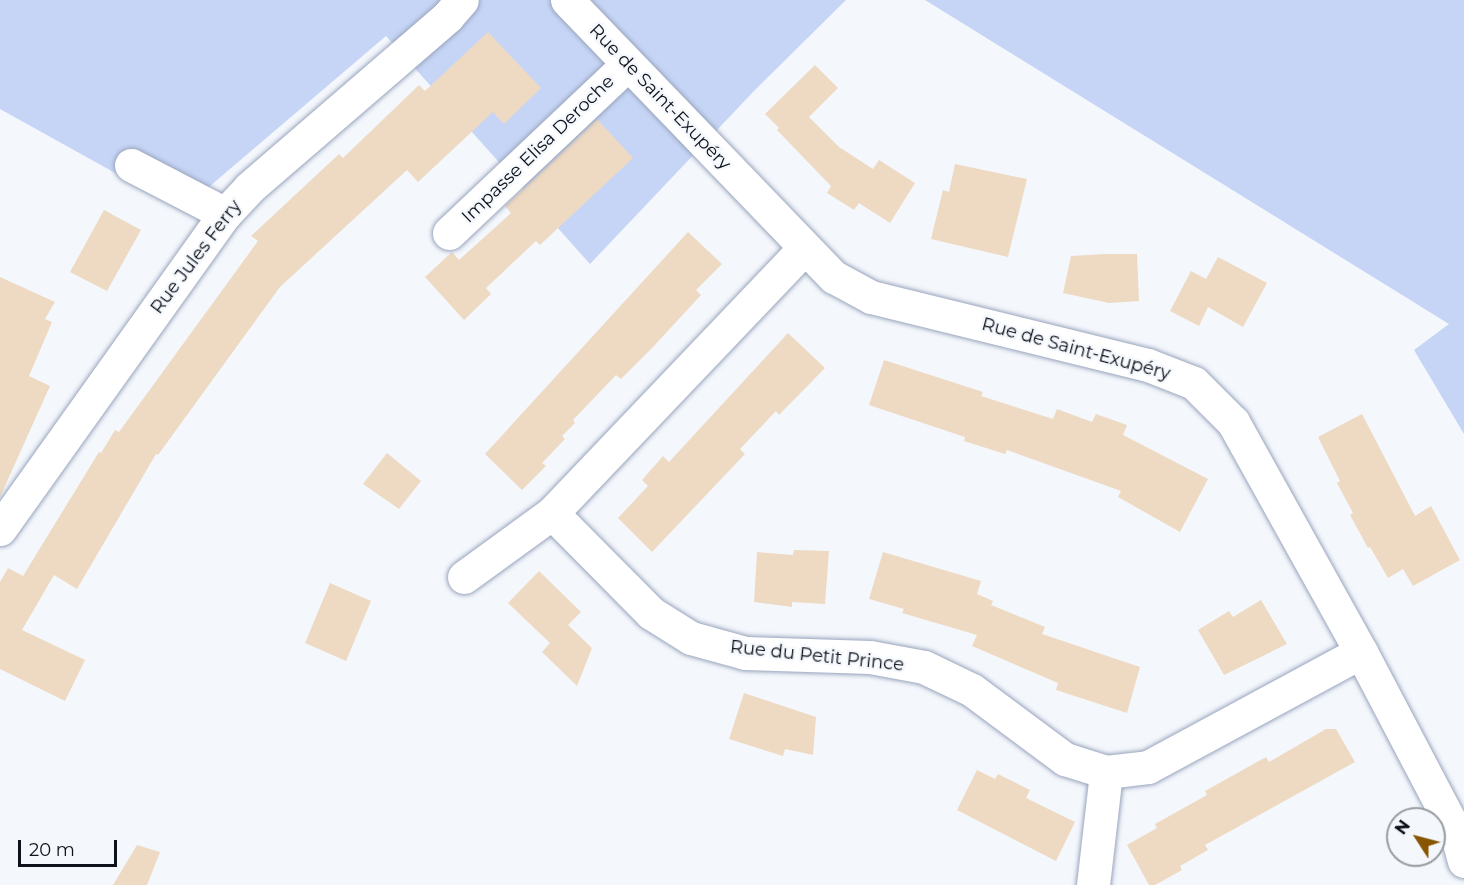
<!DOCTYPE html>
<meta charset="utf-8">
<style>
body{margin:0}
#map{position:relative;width:1464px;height:885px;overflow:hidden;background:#f4f7fc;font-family:Montserrat,sans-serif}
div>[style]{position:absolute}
.green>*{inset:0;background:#c6d5f6}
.building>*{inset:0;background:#eedac3}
.roads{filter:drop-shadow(0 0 2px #99a5bd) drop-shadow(0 0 2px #99a5bd)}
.minor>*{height:33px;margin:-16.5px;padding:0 16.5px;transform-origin:16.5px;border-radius:16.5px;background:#fff}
span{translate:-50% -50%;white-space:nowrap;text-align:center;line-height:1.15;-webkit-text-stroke:4.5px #f4f7fc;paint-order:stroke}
.street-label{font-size:18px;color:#0e121a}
.north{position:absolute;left:1386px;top:807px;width:60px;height:60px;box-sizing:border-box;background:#f4f7fc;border:2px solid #989ba2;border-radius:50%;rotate:306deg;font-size:16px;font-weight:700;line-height:24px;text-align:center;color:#0e121a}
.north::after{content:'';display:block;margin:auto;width:21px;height:27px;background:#885600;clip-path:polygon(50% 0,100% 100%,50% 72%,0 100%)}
.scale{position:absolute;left:18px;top:840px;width:99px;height:27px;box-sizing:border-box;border:3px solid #0e121a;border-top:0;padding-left:8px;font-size:18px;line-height:21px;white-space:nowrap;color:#0e121a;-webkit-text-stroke:4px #f4f7fc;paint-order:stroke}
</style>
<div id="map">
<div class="green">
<i style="clip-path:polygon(0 0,846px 0,754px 91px,590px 264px,386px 36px,203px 192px,117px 174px,0 109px)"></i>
<i style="clip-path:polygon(925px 0,1464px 0,1464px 434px,1414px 350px,1449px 324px)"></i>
</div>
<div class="building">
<i style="clip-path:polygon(488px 32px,541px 88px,504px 124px,493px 112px,418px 182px,407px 170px,280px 287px,158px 455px,156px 454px,77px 589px,54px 575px,22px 630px,85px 660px,65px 701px,0 669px,0 582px,8px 568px,23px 576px,99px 452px,101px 453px,115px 430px,119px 432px,258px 241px,251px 236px,339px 154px,343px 158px,419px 85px,425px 91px)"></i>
<i style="clip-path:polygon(815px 65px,838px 88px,809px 117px,839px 147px,873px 169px,879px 160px,915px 183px,890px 223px,859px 203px,854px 210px,827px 193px,831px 186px,777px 130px,779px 128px,765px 114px)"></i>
<i style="clip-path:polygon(597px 119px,633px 158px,540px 245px,536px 241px,486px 288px,491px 294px,464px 320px,425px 277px,452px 252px,459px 260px,511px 213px,505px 206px)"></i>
<i style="clip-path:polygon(955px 164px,1027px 179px,1008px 257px,931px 239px,943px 190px,949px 192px)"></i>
<i style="clip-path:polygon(104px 210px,141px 230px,107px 291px,70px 272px)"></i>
<i style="clip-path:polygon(688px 232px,722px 264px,696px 290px,701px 295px,653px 347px,621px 379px,616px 375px,573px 420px,575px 423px,562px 436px,565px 439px,542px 463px,546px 466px,522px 490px,485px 454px)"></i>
<i style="clip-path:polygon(1105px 254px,1137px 254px,1139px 301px,1109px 303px,1063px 293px,1071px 256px)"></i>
<i style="clip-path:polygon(1218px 257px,1267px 283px,1243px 327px,1208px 307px,1199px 326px,1170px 311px,1191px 271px,1206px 279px)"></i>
<i style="clip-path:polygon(0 277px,55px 302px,45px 319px,52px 322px,29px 376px,50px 386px,0 497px)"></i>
<i style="clip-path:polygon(788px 333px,825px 368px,779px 415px,776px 411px,740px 449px,745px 454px,652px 552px,618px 518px,648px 486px,642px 480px,663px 456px,669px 462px)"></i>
<i style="clip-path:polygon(884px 360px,983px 392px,981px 396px,1053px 419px,1057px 409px,1092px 422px,1096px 414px,1127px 425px,1123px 435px,1208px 479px,1180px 532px,1118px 497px,1121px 491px,1007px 450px,1005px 454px,964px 441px,965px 437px,869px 405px)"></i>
<i style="clip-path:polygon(1362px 414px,1415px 516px,1431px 506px,1460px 560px,1413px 586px,1403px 569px,1388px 578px,1370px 547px,1368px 548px,1350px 515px,1353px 513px,1337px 483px,1340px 481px,1318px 437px)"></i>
<i style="clip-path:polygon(387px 453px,421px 481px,399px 509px,363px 484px)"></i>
<i style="clip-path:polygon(794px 550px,829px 551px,825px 604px,792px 602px,792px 607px,754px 602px,757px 552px,793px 555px)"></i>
<i style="clip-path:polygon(883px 552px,981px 581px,977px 594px,993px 601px,991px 605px,1045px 627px,1042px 634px,1140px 667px,1127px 713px,1056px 690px,1058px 683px,972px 646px,977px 635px,902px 613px,904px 609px,869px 599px)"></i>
<i style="clip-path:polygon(539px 571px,581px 612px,568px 625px,592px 648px,577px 686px,542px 652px,550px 643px,508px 603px)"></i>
<i style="clip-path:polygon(330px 583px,371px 601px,346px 661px,305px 643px)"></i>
<i style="clip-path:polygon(1261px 600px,1287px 644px,1224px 675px,1198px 630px,1229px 611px,1233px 617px)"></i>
<i style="clip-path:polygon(744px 693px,816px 717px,813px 755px,785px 749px,783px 756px,729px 739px)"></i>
<i style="clip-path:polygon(1326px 729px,1336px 729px,1355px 762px,1205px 845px,1208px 850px,1180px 866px,1182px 870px,1155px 885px,1149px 885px,1127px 845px,1157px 828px,1155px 824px,1207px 795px,1205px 791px,1266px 757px,1269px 762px)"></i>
<i style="clip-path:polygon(977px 770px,995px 779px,998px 774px,1030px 790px,1026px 798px,1075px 822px,1056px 861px,957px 810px)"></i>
<i style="clip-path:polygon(137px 845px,160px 852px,147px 885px,113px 885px)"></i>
</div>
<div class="roads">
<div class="minor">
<i style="left:567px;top:0;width:385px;rotate:46.1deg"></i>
<i style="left:834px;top:277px;width:42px;rotate:28.4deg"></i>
<i style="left:871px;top:297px;width:285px;rotate:13.8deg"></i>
<i style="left:1148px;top:365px;width:49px;rotate:21.4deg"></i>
<i style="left:1194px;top:383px;width:55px;rotate:45deg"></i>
<i style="left:1233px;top:422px;width:263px;rotate:60.9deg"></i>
<i style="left:1361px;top:652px;width:207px;rotate:62.3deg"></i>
<i style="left:1457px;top:835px;width:27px;rotate:75deg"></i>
<i style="left:131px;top:165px;width:106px;rotate:27.5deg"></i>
<i style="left:449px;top:233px;width:246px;rotate:-43.4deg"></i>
<i style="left:552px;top:513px;width:141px;rotate:45.3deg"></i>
<i style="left:651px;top:613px;width:47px;rotate:32deg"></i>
<i style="left:691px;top:638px;width:56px;rotate:15.5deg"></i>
<i style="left:745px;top:653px;width:125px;rotate:1.8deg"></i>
<i style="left:870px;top:657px;width:55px;rotate:10.5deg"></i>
<i style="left:924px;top:667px;width:53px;rotate:25.6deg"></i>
<i style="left:972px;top:690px;width:116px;rotate:36.6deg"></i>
<i style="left:1065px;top:759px;width:43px;rotate:17.6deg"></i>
<i style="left:1106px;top:772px;width:42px;rotate:-6.8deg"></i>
<i style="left:1148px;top:767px;width:242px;rotate:-28.4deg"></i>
<i style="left:0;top:529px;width:387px;rotate:-54.5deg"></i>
<i style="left:225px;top:214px;width:35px;rotate:-47deg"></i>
<i style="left:249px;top:188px;width:263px;rotate:-40.8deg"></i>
<i style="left:448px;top:16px;width:21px;rotate:-49deg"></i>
<i style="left:464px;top:577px;width:109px;rotate:-36deg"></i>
<i style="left:552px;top:513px;width:366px;rotate:-46.4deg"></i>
<i style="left:1093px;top:885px;width:114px;rotate:-83.4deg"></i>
</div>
</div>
<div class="street-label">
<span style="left:660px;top:97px;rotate:46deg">Rue de Saint-Exupéry</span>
<span style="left:538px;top:149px;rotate:-44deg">Impasse Elisa Deroche</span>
<span style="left:196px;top:257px;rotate:-53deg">Rue Jules Ferry</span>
<span style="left:1076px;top:349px;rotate:15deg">Rue de Saint-Exupéry</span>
<span style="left:817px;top:656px;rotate:6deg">Rue du Petit Prince</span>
</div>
<div class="north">N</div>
<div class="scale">20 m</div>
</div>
